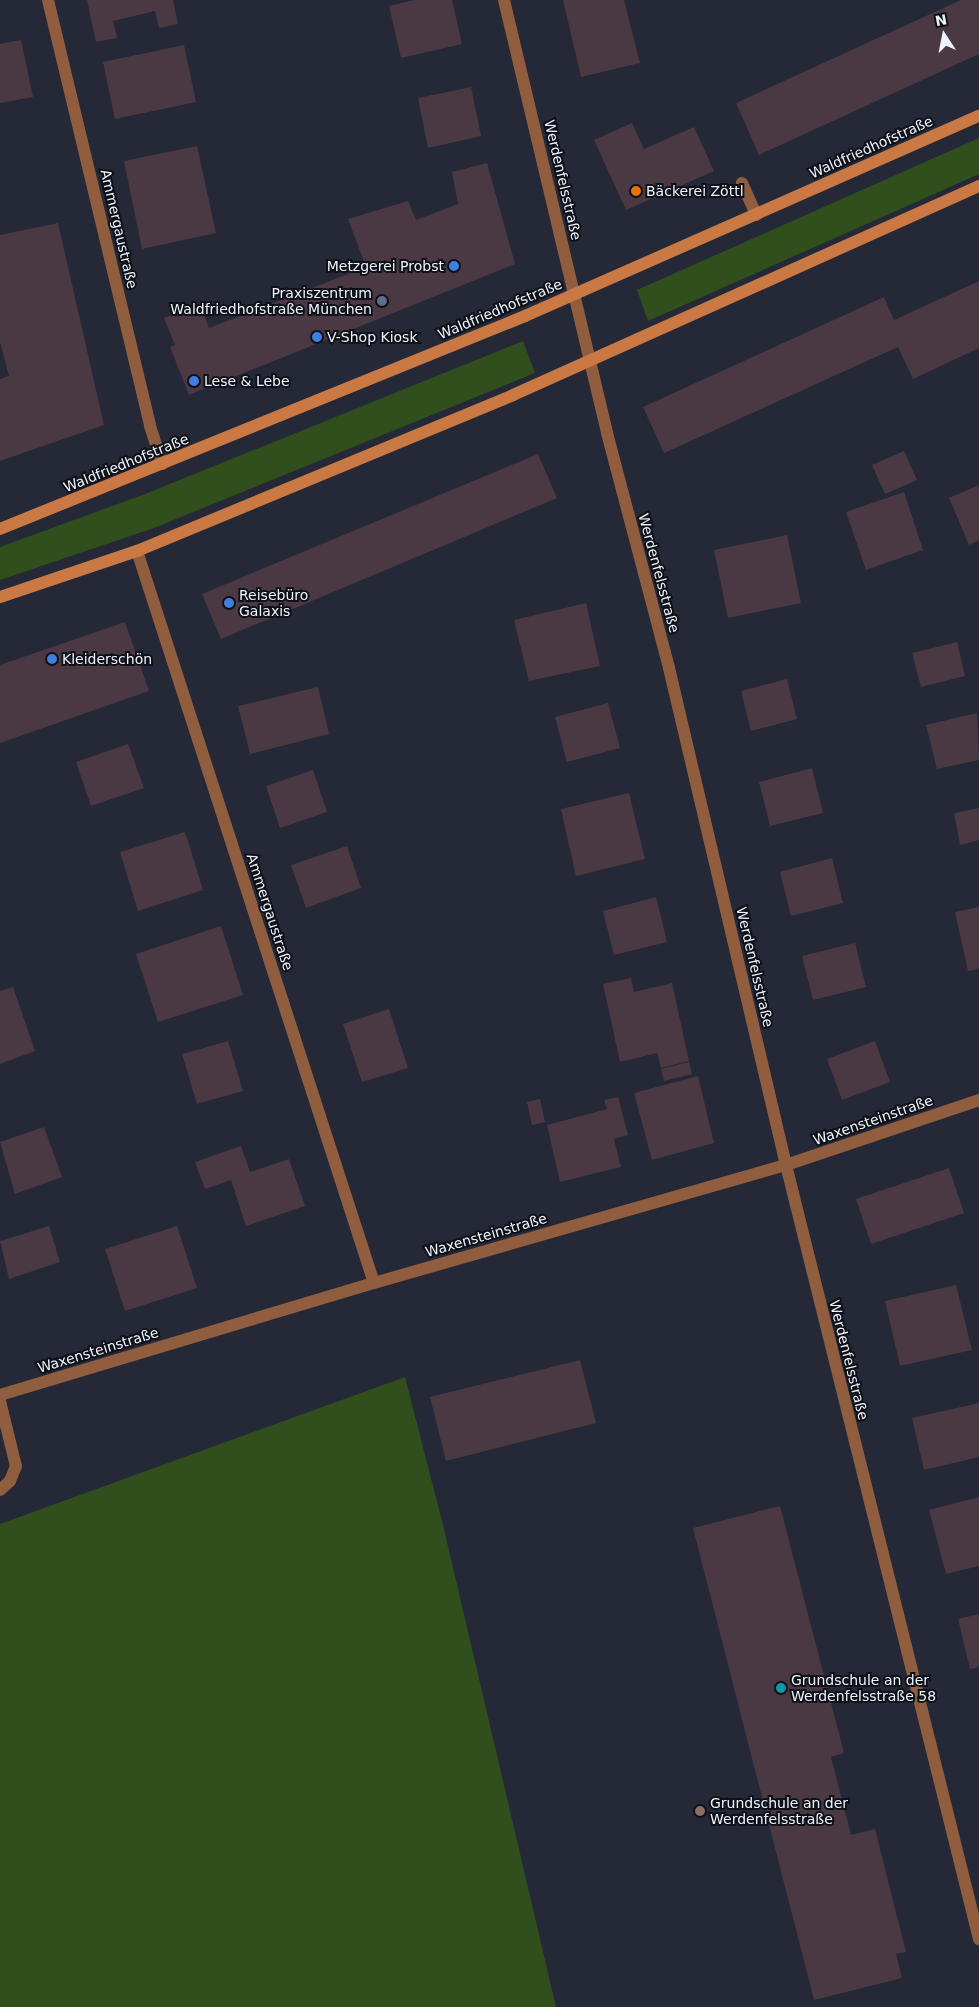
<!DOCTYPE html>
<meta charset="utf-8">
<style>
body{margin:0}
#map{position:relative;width:979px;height:2007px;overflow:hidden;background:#242837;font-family:"DejaVu Sans",sans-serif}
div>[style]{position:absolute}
.green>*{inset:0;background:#304f1c}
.building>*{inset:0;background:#4a3942}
.lane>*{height:12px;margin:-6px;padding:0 6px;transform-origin:6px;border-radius:6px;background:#905d3e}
.street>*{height:12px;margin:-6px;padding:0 6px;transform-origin:6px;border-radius:6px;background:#905d3e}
.secondary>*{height:12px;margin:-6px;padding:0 6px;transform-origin:6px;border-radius:6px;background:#cb7944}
.dots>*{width:14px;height:14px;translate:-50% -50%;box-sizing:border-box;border:2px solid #0f1118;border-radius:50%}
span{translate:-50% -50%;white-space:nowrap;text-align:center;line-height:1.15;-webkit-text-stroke:4px #0f1118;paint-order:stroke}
.street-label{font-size:14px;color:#eff3fd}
.poi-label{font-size:14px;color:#eff3fd}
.left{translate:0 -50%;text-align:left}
.right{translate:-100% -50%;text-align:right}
.north{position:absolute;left:919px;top:10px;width:50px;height:50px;-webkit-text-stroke:4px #0f1118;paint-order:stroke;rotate:349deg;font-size:14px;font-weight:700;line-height:20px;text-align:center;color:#eff3fd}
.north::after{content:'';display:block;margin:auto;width:18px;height:22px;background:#eff3fd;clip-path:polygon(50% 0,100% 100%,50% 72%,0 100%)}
</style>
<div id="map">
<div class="green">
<i style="clip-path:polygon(979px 138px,979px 174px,648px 321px,637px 290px)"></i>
<i style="clip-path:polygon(523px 341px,535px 373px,154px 528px,0 580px,0 547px,145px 494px)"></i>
<i style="clip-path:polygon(405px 1377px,443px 1525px,556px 2007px,0 2007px,0 1524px)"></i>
</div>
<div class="building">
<i style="clip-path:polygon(87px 0,173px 0,178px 24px,159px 28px,155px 11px,113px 21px,117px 38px,96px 42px)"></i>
<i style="clip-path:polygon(414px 0,452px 0,462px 44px,401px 58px,389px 6px)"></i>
<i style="clip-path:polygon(563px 0,624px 0,640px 63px,581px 77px)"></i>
<i style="clip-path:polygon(961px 0,979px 0,979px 54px,759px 155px,736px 103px)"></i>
<i style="clip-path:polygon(21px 40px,33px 97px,0 103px,0 44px)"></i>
<i style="clip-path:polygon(184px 45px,196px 102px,115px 119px,103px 62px)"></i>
<i style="clip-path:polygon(471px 87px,481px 136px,428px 148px,418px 98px)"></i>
<i style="clip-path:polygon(632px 123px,644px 149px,694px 127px,714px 171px,626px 210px,594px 140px)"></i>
<i style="clip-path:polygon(197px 146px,216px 233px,142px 249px,124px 161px)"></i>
<i style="clip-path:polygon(487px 163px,515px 264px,189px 395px,170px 347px,175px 345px,164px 318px,200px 304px,209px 328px,366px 267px,348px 219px,408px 201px,416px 220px,458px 204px,452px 172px)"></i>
<i style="clip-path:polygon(58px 223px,104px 425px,0 461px,0 379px,9px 376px,0 342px,0 235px)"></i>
<i style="clip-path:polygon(979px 281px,979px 348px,913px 379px,898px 347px,664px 453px,643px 407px,884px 297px,894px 320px)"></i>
<i style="clip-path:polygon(904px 451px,917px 480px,885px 494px,872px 465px)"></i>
<i style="clip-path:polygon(538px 454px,557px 498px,221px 639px,202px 594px)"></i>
<i style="clip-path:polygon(979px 485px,979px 540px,969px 545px,949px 498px)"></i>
<i style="clip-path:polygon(904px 492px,923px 550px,866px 570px,846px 512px)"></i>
<i style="clip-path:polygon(787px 535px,801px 603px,728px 618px,714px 550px)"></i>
<i style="clip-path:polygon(586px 603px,600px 666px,529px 681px,514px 620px)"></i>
<i style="clip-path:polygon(125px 622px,149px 691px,0 743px,0 665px)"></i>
<i style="clip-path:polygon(957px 642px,965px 676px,921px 687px,912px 653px)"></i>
<i style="clip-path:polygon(787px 679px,797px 719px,751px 731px,741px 691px)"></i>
<i style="clip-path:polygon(318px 687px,329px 734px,250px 754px,238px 706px)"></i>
<i style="clip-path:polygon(608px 703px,620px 748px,567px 762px,555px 717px)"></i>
<i style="clip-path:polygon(977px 713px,979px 760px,937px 769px,926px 725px)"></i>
<i style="clip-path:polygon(128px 744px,144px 788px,91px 806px,76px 762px)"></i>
<i style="clip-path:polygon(812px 768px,823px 813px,770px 826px,759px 782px)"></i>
<i style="clip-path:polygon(313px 770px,327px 812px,280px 828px,266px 786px)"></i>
<i style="clip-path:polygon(629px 793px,645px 859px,576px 876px,561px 809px)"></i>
<i style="clip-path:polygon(979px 808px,979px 840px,960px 845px,954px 813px)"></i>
<i style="clip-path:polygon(185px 832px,203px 890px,138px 911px,120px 852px)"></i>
<i style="clip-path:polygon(347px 846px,361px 888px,306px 908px,291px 865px)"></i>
<i style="clip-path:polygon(832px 858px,843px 903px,791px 916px,780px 872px)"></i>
<i style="clip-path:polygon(656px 897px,667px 942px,614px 955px,603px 911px)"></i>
<i style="clip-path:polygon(979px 907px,979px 969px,968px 971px,955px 912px)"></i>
<i style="clip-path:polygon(221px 926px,243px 995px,158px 1022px,136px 954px)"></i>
<i style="clip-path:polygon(855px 943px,866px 987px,813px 1000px,802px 956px)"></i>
<i style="clip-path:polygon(631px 978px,634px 992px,672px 983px,689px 1061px,661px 1068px,657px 1053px,620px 1062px,603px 984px)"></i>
<i style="clip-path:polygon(13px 987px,35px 1051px,0 1064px,0 991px)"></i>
<i style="clip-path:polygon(389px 1009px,408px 1068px,362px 1082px,343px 1024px)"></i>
<i style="clip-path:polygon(228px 1041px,243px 1091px,197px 1104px,182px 1054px)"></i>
<i style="clip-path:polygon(875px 1041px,890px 1082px,842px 1100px,827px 1059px)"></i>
<i style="clip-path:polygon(689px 1062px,692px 1074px,664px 1081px,661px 1069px)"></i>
<i style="clip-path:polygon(698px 1076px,714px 1143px,652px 1160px,634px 1093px)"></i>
<i style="clip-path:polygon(618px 1097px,628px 1135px,614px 1139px,621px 1167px,560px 1182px,547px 1125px,607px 1109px,604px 1100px)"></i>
<i style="clip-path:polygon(540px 1099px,545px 1122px,532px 1125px,527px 1102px)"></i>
<i style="clip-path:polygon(44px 1127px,62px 1177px,15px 1194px,0 1142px)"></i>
<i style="clip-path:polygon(241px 1146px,250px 1172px,289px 1159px,305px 1206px,246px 1226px,231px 1180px,205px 1189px,195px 1162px)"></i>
<i style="clip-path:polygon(949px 1168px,964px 1213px,871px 1244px,856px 1199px)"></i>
<i style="clip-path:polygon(49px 1226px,60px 1262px,9px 1279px,0 1241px)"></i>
<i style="clip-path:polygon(177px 1226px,197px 1288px,125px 1311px,105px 1249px)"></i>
<i style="clip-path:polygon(956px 1285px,972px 1350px,900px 1366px,885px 1301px)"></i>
<i style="clip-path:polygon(580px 1360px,596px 1423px,446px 1461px,430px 1397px)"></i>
<i style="clip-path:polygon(979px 1403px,979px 1457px,924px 1470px,912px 1418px)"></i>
<i style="clip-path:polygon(979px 1497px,979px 1566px,946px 1574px,929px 1510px)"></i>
<i style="clip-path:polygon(780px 1506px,844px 1753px,831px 1757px,851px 1835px,875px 1829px,906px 1952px,896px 1954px,902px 1978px,814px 2000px,693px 1528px)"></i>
<i style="clip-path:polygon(979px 1614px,979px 1667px,970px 1669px,958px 1619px)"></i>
</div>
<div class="lane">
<i style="left:742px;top:183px;width:35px;rotate:66deg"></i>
</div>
<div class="street">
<i style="left:48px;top:0;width:438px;rotate:76.5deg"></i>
<i style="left:150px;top:426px;width:40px;rotate:72deg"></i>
<i style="left:504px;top:0;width:445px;rotate:76.6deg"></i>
<i style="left:607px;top:433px;width:243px;rotate:75.2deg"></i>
<i style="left:669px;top:668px;width:511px;rotate:76.75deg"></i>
<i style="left:786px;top:1165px;width:798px;rotate:76deg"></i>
<i style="left:137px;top:551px;width:769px;rotate:72.06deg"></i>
<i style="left:0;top:1395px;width:390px;rotate:-16.7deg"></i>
<i style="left:374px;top:1283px;width:429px;rotate:-16deg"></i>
<i style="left:786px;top:1165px;width:204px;rotate:-18.6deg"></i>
<i style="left:0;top:1401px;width:67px;rotate:76.2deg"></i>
<i style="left:16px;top:1466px;width:16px;rotate:112deg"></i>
<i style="left:10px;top:1481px;width:13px;rotate:138deg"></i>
</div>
<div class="secondary">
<i style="left:0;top:529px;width:567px;rotate:-22.08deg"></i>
<i style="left:525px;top:316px;width:496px;rotate:-23.8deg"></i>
<i style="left:0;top:597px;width:145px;rotate:-18.6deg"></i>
<i style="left:137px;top:551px;width:407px;rotate:-22.5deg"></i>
<i style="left:513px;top:395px;width:511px;rotate:-24.16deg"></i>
</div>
<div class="dots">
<i style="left:636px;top:191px;background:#e8710a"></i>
<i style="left:454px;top:266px;background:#3f7fe0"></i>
<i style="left:382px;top:301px;background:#5c6f8a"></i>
<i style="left:317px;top:337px;background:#3f7fe0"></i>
<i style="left:194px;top:381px;background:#3f7fe0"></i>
<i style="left:229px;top:603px;background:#3f7fe0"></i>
<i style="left:52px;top:659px;background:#3f7fe0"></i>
<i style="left:781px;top:1688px;background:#0f9aa8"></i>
<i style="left:700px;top:1811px;background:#8d6e63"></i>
</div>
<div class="street-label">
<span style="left:871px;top:147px;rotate:-24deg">Waldfriedhofstraße</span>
<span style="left:563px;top:180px;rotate:77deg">Werdenfelsstraße</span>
<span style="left:119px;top:229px;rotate:77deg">Ammergaustraße</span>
<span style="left:500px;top:309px;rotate:-23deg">Waldfriedhofstraße</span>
<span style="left:126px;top:463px;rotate:-22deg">Waldfriedhofstraße</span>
<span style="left:659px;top:573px;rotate:75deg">Werdenfelsstraße</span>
<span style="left:270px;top:912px;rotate:72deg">Ammergaustraße</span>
<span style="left:755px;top:967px;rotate:77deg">Werdenfelsstraße</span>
<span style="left:873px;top:1120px;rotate:-19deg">Waxensteinstraße</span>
<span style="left:486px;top:1235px;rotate:-16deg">Waxensteinstraße</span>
<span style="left:98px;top:1350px;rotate:-17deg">Waxensteinstraße</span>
<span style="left:849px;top:1360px;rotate:76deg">Werdenfelsstraße</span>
</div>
<div class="poi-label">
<span class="left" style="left:646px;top:191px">Bäckerei Zöttl</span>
<span class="right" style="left:444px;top:266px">Metzgerei Probst</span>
<span class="right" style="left:372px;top:301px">Praxiszentrum<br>Waldfriedhofstraße München</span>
<span class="left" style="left:327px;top:337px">V-Shop Kiosk</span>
<span class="left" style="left:204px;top:381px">Lese &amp; Lebe</span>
<span class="left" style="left:239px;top:603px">Reisebüro<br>Galaxis</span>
<span class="left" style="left:62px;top:659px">Kleiderschön</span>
<span class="left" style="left:791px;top:1688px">Grundschule an der<br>Werdenfelsstraße 58</span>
<span class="left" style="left:710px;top:1811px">Grundschule an der<br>Werdenfelsstraße</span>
</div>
<div class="north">N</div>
</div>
